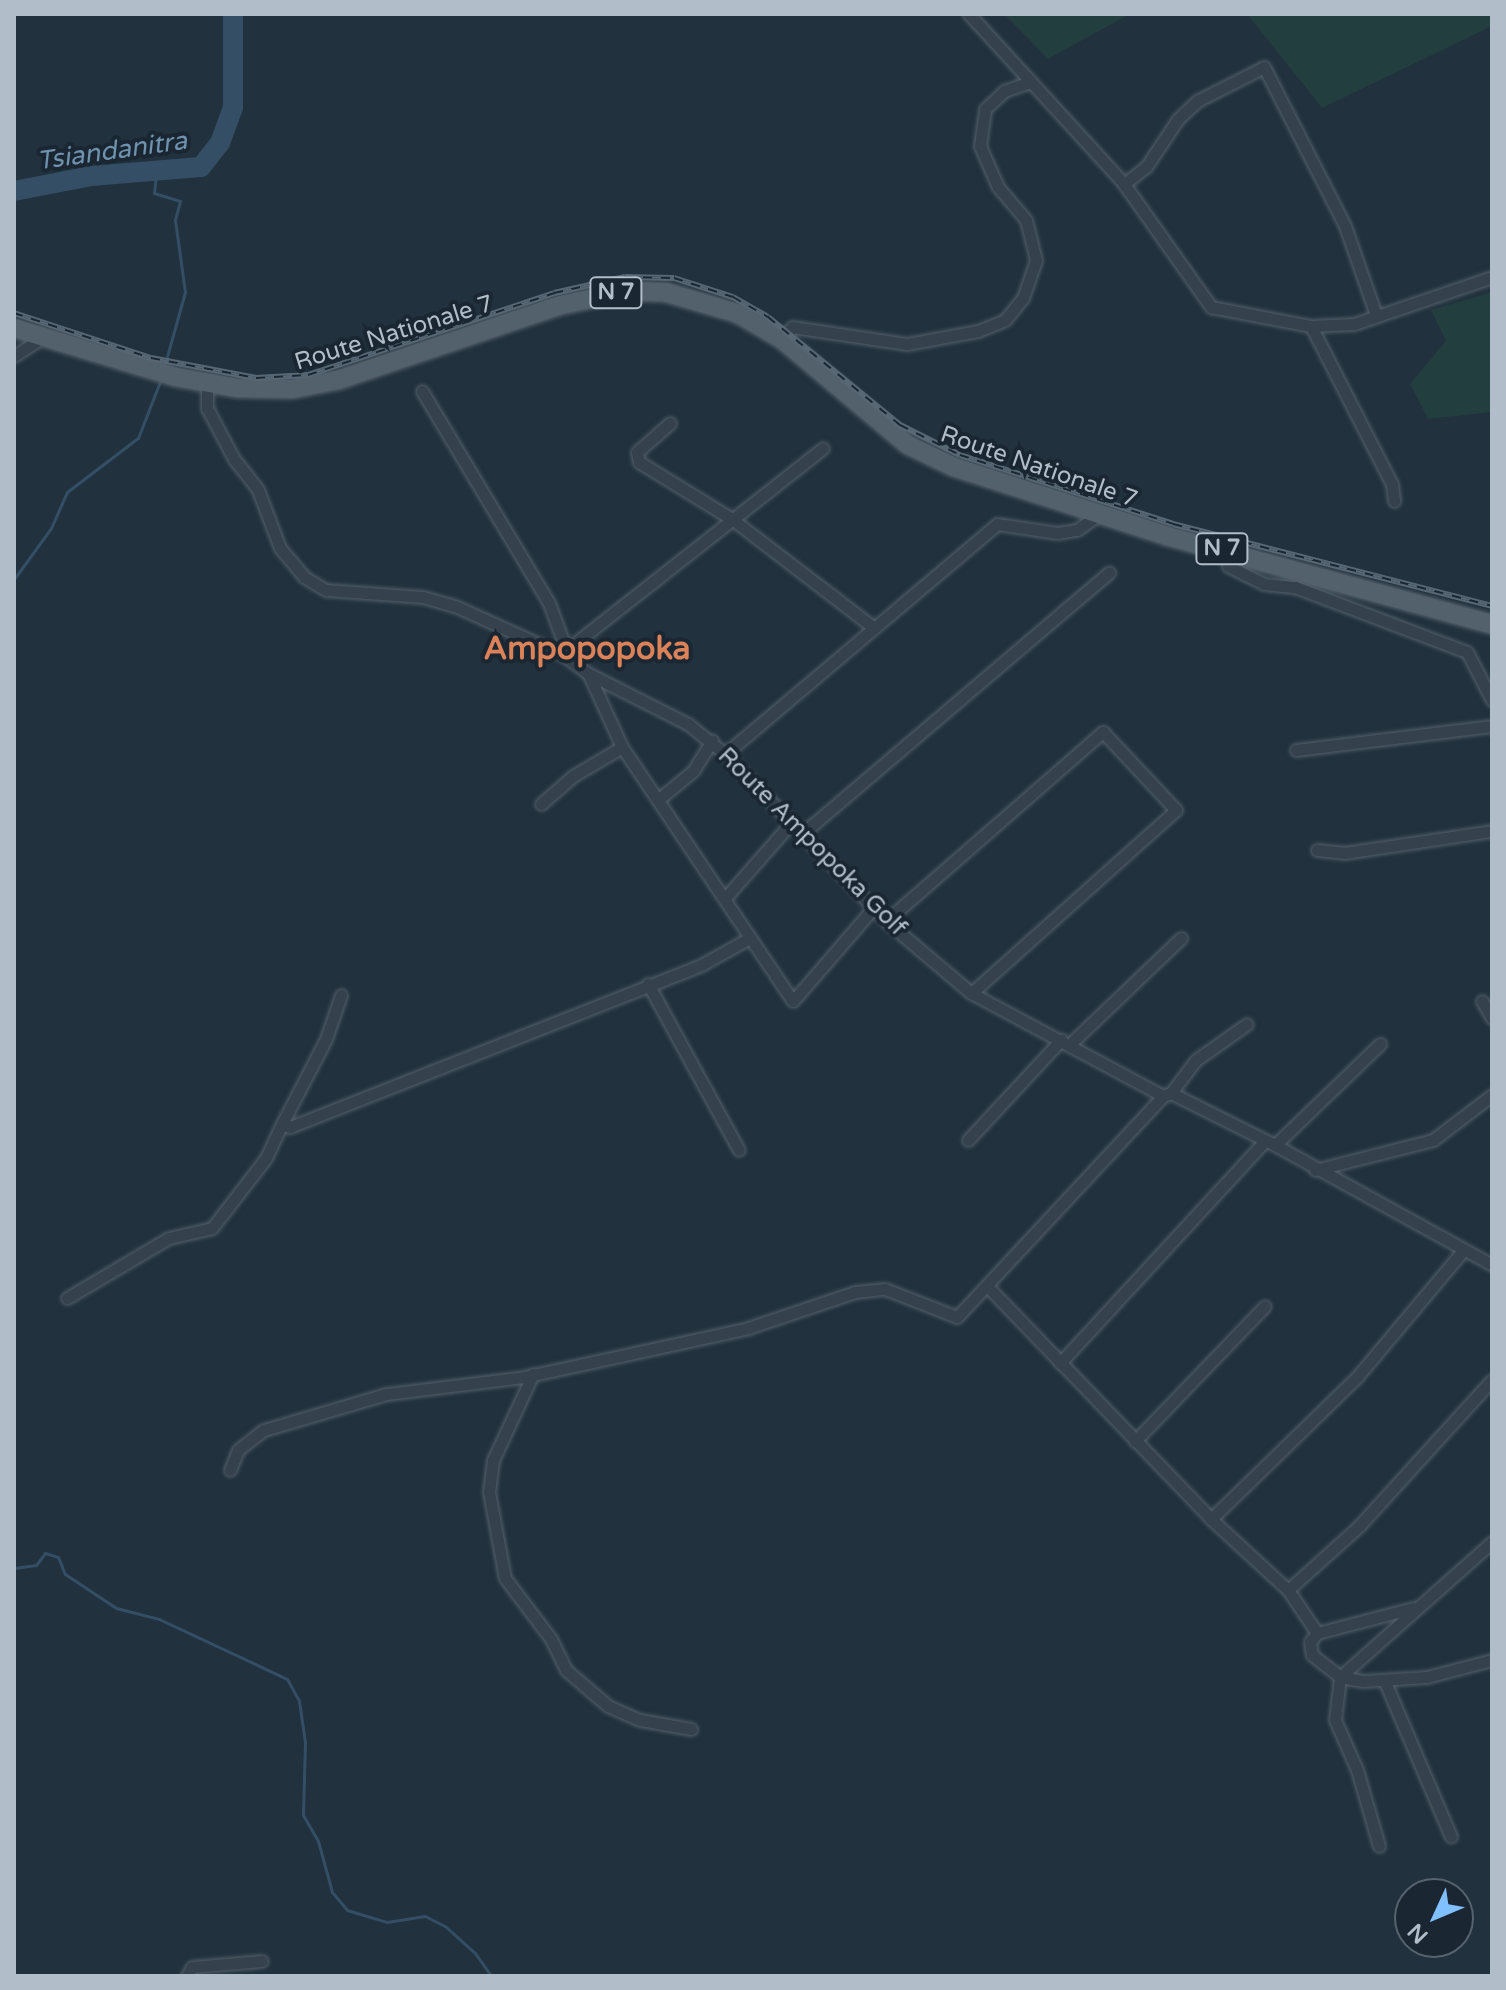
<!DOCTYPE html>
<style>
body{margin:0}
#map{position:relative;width:1506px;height:1990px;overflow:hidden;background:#21313d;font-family:"Varela Round",sans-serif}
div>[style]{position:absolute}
.green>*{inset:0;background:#233e3e}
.stream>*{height:3px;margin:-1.5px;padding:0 1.5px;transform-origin:1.5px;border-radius:1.5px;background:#344f65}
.river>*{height:20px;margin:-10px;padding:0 10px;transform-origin:10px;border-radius:10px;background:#344f65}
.roads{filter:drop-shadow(0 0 2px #53606b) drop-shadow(0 0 2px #53606b)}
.street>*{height:11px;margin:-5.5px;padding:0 5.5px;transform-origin:5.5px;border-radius:5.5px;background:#35424d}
.primary>*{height:18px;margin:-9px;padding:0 9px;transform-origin:9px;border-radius:9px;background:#53616d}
.rail>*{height:6px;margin-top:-3px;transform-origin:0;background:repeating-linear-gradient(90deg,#1a2732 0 9px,#576774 0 18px);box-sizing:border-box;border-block:2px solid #576774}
span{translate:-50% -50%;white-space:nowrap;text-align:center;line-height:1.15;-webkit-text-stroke:8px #1a2732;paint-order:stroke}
.shield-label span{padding:2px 6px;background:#1a2732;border:2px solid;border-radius:6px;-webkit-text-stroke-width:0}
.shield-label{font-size:22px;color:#b1bdc9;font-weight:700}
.street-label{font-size:24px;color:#b1bdc9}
.water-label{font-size:26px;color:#6f92ae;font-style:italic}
.district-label{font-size:32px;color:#db8259;font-weight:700}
.frame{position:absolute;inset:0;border:16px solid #b1bdc9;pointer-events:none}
.north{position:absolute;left:1394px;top:1878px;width:80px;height:80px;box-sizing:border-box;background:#1a2732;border:2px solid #56636e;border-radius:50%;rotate:226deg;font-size:22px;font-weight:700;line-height:32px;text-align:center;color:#b1bdc9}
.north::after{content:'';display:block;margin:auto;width:28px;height:36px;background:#80c0ff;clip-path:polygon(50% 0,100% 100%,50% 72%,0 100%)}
</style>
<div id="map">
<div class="green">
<i style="clip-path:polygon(1004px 14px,1130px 14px,1048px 59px)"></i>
<i style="clip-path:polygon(1247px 14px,1492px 14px,1492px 26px,1322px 108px)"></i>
<i style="clip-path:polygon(1492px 292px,1492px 412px,1428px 419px,1410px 384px,1446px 341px,1431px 310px)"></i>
</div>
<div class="stream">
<i style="left:156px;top:174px;width:19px;rotate:96deg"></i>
<i style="left:154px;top:193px;width:27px;rotate:17deg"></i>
<i style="left:180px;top:201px;width:20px;rotate:105deg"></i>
<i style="left:175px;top:220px;width:73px;rotate:82.1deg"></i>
<i style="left:185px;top:292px;width:78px;rotate:105.6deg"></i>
<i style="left:14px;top:579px;width:63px;rotate:-54deg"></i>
<i style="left:51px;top:528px;width:39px;rotate:-66deg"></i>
<i style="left:67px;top:492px;width:89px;rotate:-37.3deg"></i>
<i style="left:138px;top:438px;width:63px;rotate:-68.7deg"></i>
<i style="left:14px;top:1568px;width:22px;rotate:-8deg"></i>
<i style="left:36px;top:1565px;width:15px;rotate:-53deg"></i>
<i style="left:45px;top:1553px;width:14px;rotate:17deg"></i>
<i style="left:58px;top:1557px;width:18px;rotate:68deg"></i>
<i style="left:65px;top:1574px;width:61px;rotate:33.7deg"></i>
<i style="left:116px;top:1608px;width:44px;rotate:14.3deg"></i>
<i style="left:159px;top:1619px;width:141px;rotate:25.1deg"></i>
<i style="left:287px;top:1679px;width:25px;rotate:61deg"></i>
<i style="left:299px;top:1701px;width:41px;rotate:81.7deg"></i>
<i style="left:305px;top:1742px;width:73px;rotate:91.6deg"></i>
<i style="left:303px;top:1815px;width:30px;rotate:60deg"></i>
<i style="left:318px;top:1841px;width:53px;rotate:74.6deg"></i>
<i style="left:332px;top:1892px;width:23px;rotate:50deg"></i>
<i style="left:347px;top:1910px;width:42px;rotate:16.7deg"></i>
<i style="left:387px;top:1922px;width:38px;rotate:-9deg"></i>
<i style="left:425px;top:1916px;width:22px;rotate:27deg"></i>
<i style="left:445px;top:1926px;width:40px;rotate:42deg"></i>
<i style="left:475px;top:1953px;width:28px;rotate:55deg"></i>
</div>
<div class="river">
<i style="left:14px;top:191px;width:78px;rotate:-11deg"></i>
<i style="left:91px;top:176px;width:110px;rotate:-4.7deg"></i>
<i style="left:201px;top:167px;width:31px;rotate:-52deg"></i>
<i style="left:220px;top:143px;width:37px;rotate:-70deg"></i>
<i style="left:233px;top:108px;width:94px;rotate:-90deg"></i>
</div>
<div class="roads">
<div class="street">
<i style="left:969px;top:14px;width:230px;rotate:47.6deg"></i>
<i style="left:1124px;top:184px;width:151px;rotate:54.7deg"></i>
<i style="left:1211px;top:307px;width:102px;rotate:10.8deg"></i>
<i style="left:1311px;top:326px;width:43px;rotate:-2.7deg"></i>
<i style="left:1354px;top:324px;width:146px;rotate:-18.8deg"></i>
<i style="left:1124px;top:184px;width:28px;rotate:-38deg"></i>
<i style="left:1146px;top:167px;width:58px;rotate:-56.3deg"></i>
<i style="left:1178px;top:119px;width:26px;rotate:-43deg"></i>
<i style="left:1197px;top:101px;width:75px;rotate:-26.9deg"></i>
<i style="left:1264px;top:67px;width:178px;rotate:63deg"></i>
<i style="left:1345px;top:226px;width:94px;rotate:70.8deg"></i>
<i style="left:1311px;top:326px;width:178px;rotate:62.9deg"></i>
<i style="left:1392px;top:484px;width:17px;rotate:83deg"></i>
<i style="left:783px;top:340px;width:16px;rotate:-55deg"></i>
<i style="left:792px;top:327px;width:116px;rotate:8.4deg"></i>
<i style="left:907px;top:344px;width:72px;rotate:-10.4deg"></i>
<i style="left:978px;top:331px;width:29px;rotate:-22deg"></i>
<i style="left:1005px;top:320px;width:28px;rotate:-51deg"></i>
<i style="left:1023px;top:298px;width:40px;rotate:-71.1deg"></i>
<i style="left:1036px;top:260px;width:41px;rotate:-104deg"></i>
<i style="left:1026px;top:220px;width:43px;rotate:-130.3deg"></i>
<i style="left:998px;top:187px;width:45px;rotate:-113.7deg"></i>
<i style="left:980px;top:146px;width:37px;rotate:-82deg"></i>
<i style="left:985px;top:109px;width:26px;rotate:-43deg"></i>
<i style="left:1004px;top:91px;width:28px;rotate:-19deg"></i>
<i style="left:14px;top:356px;width:35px;rotate:-33deg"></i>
<i style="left:207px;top:383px;width:25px;rotate:90deg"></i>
<i style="left:207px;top:408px;width:58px;rotate:62.1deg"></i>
<i style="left:234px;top:459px;width:39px;rotate:52deg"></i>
<i style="left:258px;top:490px;width:62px;rotate:69.2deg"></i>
<i style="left:280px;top:548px;width:38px;rotate:50deg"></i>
<i style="left:304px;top:577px;width:26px;rotate:31deg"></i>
<i style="left:326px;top:590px;width:97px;rotate:4.1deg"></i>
<i style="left:423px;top:597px;width:33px;rotate:16deg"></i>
<i style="left:455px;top:606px;width:121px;rotate:24.4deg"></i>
<i style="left:565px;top:656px;width:30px;rotate:37deg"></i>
<i style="left:589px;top:674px;width:111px;rotate:26.8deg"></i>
<i style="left:688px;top:724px;width:48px;rotate:39deg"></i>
<i style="left:725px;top:754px;width:232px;rotate:46deg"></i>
<i style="left:886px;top:921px;width:111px;rotate:40.3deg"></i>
<i style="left:971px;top:993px;width:218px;rotate:28.2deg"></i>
<i style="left:1163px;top:1096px;width:9px;rotate:-21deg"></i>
<i style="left:1171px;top:1093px;width:116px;rotate:26.6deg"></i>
<i style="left:1275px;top:1145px;width:248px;rotate:28.9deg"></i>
<i style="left:422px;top:391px;width:247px;rotate:59.1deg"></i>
<i style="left:549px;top:603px;width:52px;rotate:69.8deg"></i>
<i style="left:670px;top:423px;width:44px;rotate:138.7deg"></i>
<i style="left:637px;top:452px;width:10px;rotate:79deg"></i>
<i style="left:639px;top:462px;width:109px;rotate:31.5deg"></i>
<i style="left:732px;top:519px;width:179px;rotate:37.5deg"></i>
<i style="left:1227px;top:550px;width:16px;rotate:86deg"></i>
<i style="left:1228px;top:566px;width:40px;rotate:26.6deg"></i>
<i style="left:1264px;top:584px;width:31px;rotate:6deg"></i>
<i style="left:1295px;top:587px;width:184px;rotate:20.7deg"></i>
<i style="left:1467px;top:652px;width:54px;rotate:62.5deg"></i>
<i style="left:569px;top:648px;width:323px;rotate:-38.2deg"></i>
<i style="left:589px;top:675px;width:79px;rotate:65.4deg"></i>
<i style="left:622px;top:747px;width:306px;rotate:56.1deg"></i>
<i style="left:793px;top:1001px;width:125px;rotate:-49.2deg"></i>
<i style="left:1296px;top:750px;width:197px;rotate:-7deg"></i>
<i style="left:725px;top:754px;width:356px;rotate:-40.2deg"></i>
<i style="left:997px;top:524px;width:61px;rotate:8.5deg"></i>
<i style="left:1057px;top:533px;width:20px;rotate:-9deg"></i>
<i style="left:1077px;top:530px;width:26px;rotate:-36deg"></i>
<i style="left:659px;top:799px;width:44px;rotate:-39.5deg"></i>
<i style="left:693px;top:771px;width:36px;rotate:-58deg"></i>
<i style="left:541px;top:804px;width:43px;rotate:-41.2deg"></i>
<i style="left:573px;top:776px;width:57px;rotate:-30.6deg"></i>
<i style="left:803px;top:833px;width:402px;rotate:-40.4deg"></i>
<i style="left:1317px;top:850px;width:27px;rotate:6deg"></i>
<i style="left:1344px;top:853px;width:150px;rotate:-8.5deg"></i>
<i style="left:726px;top:897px;width:98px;rotate:-48.7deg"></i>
<i style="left:886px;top:921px;width:288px;rotate:-41.1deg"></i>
<i style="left:1103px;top:732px;width:107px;rotate:46.9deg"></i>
<i style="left:1176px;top:810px;width:275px;rotate:138.2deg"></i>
<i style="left:648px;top:984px;width:189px;rotate:61.3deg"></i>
<i style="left:341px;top:995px;width:46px;rotate:108.8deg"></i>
<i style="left:326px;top:1039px;width:96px;rotate:117.4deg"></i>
<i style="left:282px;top:1124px;width:9px;rotate:21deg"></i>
<i style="left:290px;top:1127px;width:444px;rotate:-21.5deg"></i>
<i style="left:703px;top:964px;width:51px;rotate:-29.1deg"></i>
<i style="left:1482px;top:1001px;width:20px;rotate:60deg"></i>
<i style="left:1069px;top:1045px;width:155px;rotate:-43.7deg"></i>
<i style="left:1171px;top:1093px;width:41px;rotate:-52.9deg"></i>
<i style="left:1196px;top:1060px;width:62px;rotate:-35.2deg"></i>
<i style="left:968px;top:1140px;width:137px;rotate:-47.1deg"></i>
<i style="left:1275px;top:1145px;width:146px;rotate:-43.9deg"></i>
<i style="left:1315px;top:1170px;width:122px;rotate:-14.3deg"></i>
<i style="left:1433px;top:1140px;width:74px;rotate:-37.3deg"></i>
<i style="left:988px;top:1287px;width:322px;rotate:46.1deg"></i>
<i style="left:1211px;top:1519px;width:105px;rotate:42.7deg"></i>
<i style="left:1288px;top:1590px;width:52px;rotate:56deg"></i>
<i style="left:67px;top:1298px;width:118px;rotate:-30.5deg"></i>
<i style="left:169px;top:1238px;width:44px;rotate:-13.1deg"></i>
<i style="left:212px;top:1228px;width:88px;rotate:-52.4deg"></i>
<i style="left:266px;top:1158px;width:38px;rotate:-65deg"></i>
<i style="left:1060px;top:1363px;width:301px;rotate:-47.3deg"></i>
<i style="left:533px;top:1374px;width:95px;rotate:114.9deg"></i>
<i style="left:493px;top:1460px;width:32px;rotate:97deg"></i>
<i style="left:489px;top:1492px;width:87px;rotate:79.5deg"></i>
<i style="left:505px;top:1578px;width:76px;rotate:53deg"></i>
<i style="left:551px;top:1639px;width:34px;rotate:64deg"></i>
<i style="left:566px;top:1670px;width:55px;rotate:40.6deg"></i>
<i style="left:608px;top:1706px;width:35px;rotate:24deg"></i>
<i style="left:640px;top:1720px;width:52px;rotate:10deg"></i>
<i style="left:1135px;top:1441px;width:187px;rotate:-46.1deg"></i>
<i style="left:230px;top:1470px;width:22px;rotate:-68deg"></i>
<i style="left:238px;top:1450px;width:33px;rotate:-38deg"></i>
<i style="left:264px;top:1430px;width:127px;rotate:-16.4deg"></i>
<i style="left:386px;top:1394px;width:139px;rotate:-7deg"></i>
<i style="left:524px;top:1377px;width:229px;rotate:-12.3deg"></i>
<i style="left:748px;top:1328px;width:113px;rotate:-18.6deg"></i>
<i style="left:855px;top:1292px;width:30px;rotate:-6deg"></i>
<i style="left:885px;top:1289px;width:77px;rotate:21.3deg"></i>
<i style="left:957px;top:1317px;width:302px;rotate:-47deg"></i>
<i style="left:1211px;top:1519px;width:204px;rotate:-44.2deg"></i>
<i style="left:1357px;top:1377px;width:163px;rotate:-50deg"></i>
<i style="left:1288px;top:1590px;width:96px;rotate:-42deg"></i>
<i style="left:1359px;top:1526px;width:197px;rotate:-47.7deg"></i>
<i style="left:1413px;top:1608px;width:99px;rotate:165.4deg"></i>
<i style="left:1317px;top:1633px;width:11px;rotate:128deg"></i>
<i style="left:1310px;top:1642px;width:13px;rotate:81deg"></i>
<i style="left:1312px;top:1655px;width:36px;rotate:38deg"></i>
<i style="left:1340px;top:1677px;width:23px;rotate:10deg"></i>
<i style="left:1363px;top:1681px;width:64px;rotate:-3.6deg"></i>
<i style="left:1427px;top:1677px;width:67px;rotate:-14.7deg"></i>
<i style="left:1385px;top:1682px;width:168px;rotate:66.9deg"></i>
<i style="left:1379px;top:1846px;width:79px;rotate:-106.1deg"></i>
<i style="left:1357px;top:1770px;width:55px;rotate:-113.7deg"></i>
<i style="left:1335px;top:1720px;width:43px;rotate:-83.4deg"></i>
<i style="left:1340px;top:1677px;width:203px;rotate:-41.6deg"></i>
<i style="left:187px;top:1976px;width:10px;rotate:-61deg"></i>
<i style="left:192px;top:1967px;width:70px;rotate:-4.9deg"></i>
</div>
<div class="primary">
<i style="left:14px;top:328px;width:169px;rotate:16.8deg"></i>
<i style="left:176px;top:377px;width:63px;rotate:10.1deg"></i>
<i style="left:238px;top:388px;width:54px;rotate:1.1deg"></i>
<i style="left:292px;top:389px;width:47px;rotate:-11.1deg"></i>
<i style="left:338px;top:380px;width:235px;rotate:-18.6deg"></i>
<i style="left:561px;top:305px;width:68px;rotate:-11.8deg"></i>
<i style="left:628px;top:291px;width:37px;rotate:2deg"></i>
<i style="left:665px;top:292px;width:75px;rotate:16.3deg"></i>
<i style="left:737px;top:313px;width:53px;rotate:30.4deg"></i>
<i style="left:783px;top:340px;width:163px;rotate:40deg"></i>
<i style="left:908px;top:445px;width:51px;rotate:25.6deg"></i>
<i style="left:954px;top:467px;width:224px;rotate:17.9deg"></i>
<i style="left:1167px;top:536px;width:337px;rotate:15.2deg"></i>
</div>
</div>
<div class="rail">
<i style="left:14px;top:313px;width:144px;rotate:18.2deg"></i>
<i style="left:151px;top:358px;width:107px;rotate:10.8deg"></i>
<i style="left:256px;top:378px;width:52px;rotate:-3.3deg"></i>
<i style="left:308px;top:375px;width:259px;rotate:-18.4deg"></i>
<i style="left:554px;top:293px;width:73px;rotate:-12.7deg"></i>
<i style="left:625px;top:277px;width:49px;rotate:1.2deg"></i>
<i style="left:674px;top:278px;width:62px;rotate:17.9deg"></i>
<i style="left:733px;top:297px;width:40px;rotate:29.7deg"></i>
<i style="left:768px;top:317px;width:171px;rotate:39.3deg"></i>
<i style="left:900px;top:425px;width:67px;rotate:26.6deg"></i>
<i style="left:960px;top:455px;width:224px;rotate:17.9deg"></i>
<i style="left:1173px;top:524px;width:329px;rotate:14.4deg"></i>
</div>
<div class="shield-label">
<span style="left:616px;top:293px">N 7</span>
<span style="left:1222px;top:549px">N 7</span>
</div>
<div class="street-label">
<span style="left:394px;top:333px;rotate:-17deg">Route Nationale 7</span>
<span style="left:1039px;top:467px;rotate:19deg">Route Nationale 7</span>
<span style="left:812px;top:842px;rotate:45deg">Route Ampopoka Golf</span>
</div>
<div class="water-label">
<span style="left:112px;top:151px;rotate:-8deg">Tsiandanitra</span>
</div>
<div class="district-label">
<span style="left:587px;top:649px">Ampopopoka</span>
</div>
<div class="frame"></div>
<div class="north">N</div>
</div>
